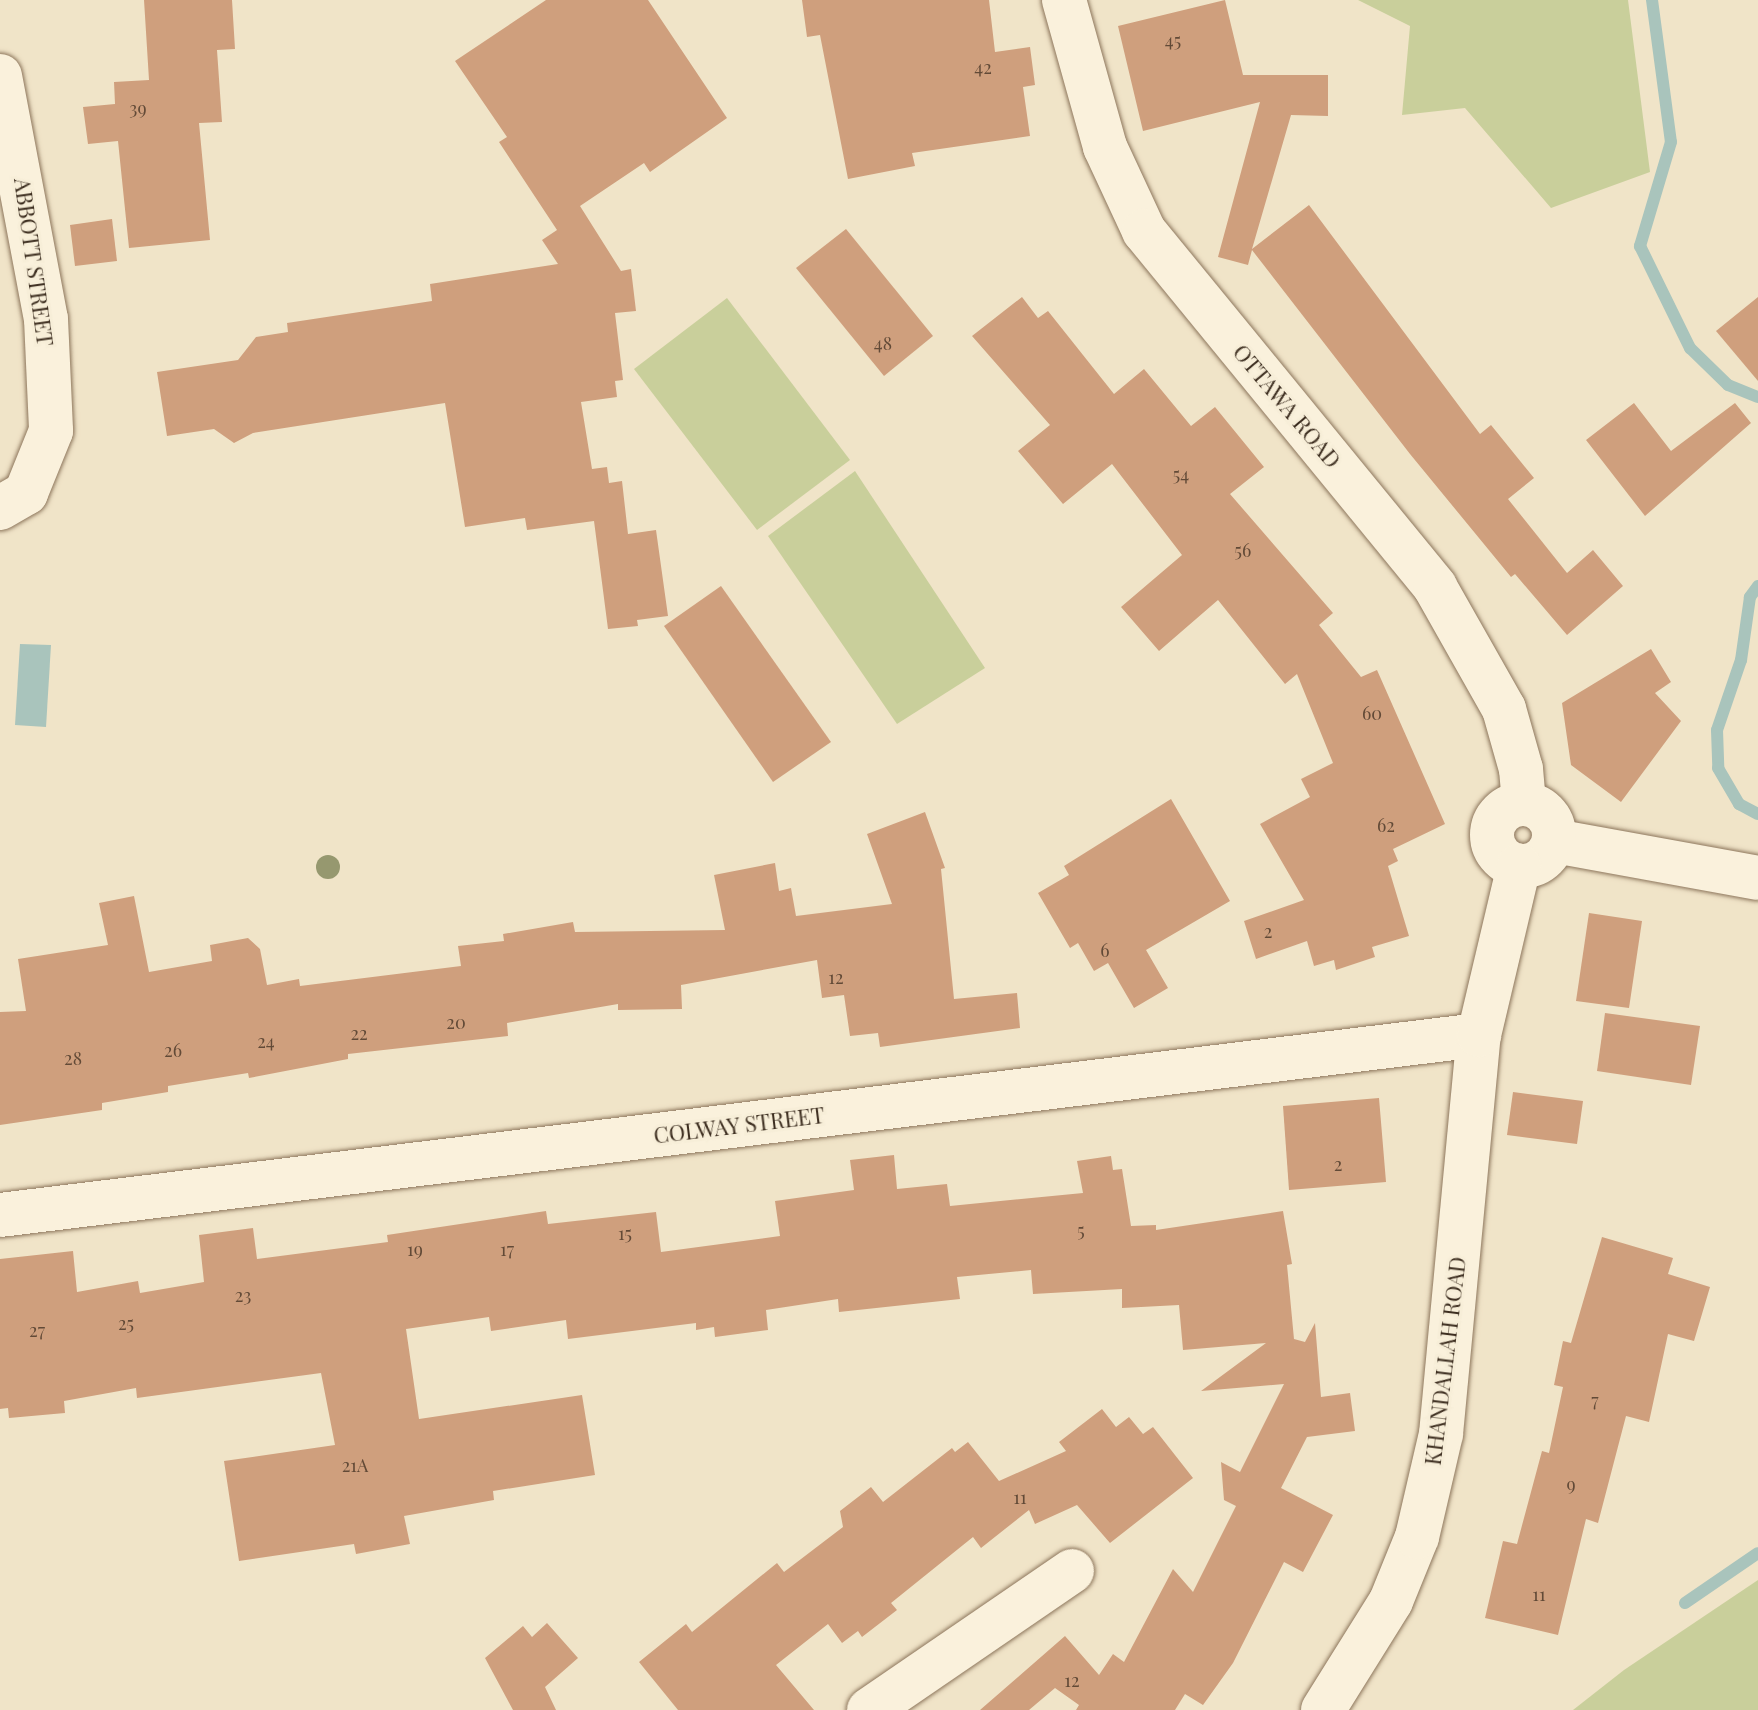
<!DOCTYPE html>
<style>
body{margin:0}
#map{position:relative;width:1758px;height:1710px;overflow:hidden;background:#f0e4c8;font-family:"Playfair Display",serif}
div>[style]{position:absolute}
.green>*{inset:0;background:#c9cf9b}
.water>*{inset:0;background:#a9c4bc}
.stream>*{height:12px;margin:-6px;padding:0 6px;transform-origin:6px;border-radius:6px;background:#a9c4bc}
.building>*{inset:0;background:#cf9f7d}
.roads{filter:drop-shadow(0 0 2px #8d765c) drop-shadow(0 0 2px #8d765c)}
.minor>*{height:44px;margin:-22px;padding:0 22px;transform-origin:22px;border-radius:22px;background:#faf1dc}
.secondary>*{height:44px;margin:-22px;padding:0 22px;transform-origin:22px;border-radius:22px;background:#faf1dc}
.secondary>.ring{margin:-22px;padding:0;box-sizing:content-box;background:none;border:44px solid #faf1dc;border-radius:50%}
.trees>*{width:24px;height:24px;margin:-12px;border-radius:50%;background:#96986f}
span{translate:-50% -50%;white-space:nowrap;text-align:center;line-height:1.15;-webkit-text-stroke:6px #f7eed8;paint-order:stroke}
.number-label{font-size:18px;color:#624a37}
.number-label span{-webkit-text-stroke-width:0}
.street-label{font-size:22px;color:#3d2e20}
</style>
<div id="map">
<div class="green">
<i style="clip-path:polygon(1358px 0,1628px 0,1650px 172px,1551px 208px,1465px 108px,1402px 115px,1410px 26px)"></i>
<i style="clip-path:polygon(727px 298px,850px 460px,757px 530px,634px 369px)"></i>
<i style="clip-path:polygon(855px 471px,985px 668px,897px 724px,768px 536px)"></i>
<i style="clip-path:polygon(1758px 1580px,1758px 1710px,1573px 1710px,1624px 1670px)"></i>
</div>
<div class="water">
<i style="clip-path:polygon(20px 644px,51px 645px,46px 727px,15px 725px)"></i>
</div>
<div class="stream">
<i style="left:1652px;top:0;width:143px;rotate:82.4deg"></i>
<i style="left:1671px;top:142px;width:109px;rotate:106.6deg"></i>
<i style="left:1640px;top:246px;width:114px;rotate:63.9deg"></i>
<i style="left:1690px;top:348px;width:53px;rotate:44.2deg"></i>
<i style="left:1728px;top:385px;width:32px;rotate:22deg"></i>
<i style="left:1758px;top:586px;width:14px;rotate:126deg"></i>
<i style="left:1750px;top:597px;width:64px;rotate:98.1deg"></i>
<i style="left:1741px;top:660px;width:74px;rotate:108.9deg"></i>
<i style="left:1717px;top:730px;width:38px;rotate:88deg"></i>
<i style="left:1718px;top:768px;width:42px;rotate:59.7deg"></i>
<i style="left:1739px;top:804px;width:21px;rotate:28deg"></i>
<i style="left:1685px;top:1603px;width:88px;rotate:-34.4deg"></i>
</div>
<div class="building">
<i style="clip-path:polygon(144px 0,232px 0,235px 49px,217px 50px,222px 122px,199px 123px,210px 240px,129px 248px,118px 141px,88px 144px,83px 107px,115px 104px,114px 82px,149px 80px)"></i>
<i style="clip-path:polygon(546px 0,648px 0,727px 118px,650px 172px,644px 163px,580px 206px,621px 271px,631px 269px,636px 311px,615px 313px,623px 380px,615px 381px,617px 397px,581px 402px,592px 469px,607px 467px,609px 483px,622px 481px,628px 534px,656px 530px,668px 616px,637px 620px,638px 626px,608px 629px,594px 521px,527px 530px,525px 518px,465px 527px,445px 403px,253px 433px,234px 443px,214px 429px,167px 436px,157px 372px,238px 360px,256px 337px,288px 332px,287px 323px,432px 301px,430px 284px,558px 264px,542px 240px,557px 230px,499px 142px,507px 137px,455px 61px)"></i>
<i style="clip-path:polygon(802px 0,989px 0,995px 52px,1030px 47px,1035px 85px,1023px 87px,1030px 136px,912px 153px,915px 166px,848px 179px,820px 35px,807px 37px)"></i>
<i style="clip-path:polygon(1225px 0,1243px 75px,1328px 75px,1328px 116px,1291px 115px,1252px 249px,1309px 205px,1480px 434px,1491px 425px,1534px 478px,1508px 499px,1567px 573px,1593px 550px,1623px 586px,1567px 635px,1515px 574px,1511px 577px,1410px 454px,1252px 250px,1248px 265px,1218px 257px,1260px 102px,1143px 131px,1118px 26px)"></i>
<i style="clip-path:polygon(112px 219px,117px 261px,75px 266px,70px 225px)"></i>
<i style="clip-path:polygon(846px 229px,933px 336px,884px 376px,796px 268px)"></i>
<i style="clip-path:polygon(1022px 297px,1038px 318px,1048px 311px,1114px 394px,1144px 369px,1191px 426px,1215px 407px,1264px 467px,1230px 494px,1333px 613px,1319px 625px,1361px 677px,1377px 670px,1445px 824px,1393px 849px,1398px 861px,1388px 866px,1409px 936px,1372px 947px,1375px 957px,1336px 970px,1334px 960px,1314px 966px,1307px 941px,1256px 959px,1244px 921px,1304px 900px,1260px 824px,1310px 797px,1301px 779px,1333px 763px,1297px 674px,1285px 684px,1218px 600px,1159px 651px,1121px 607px,1182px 555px,1112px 464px,1063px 504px,1018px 451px,1050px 425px,972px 336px)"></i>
<i style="clip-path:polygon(1758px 297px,1758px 381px,1716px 331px)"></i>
<i style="clip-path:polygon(1634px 403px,1671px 451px,1735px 403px,1751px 423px,1645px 516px,1586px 440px)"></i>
<i style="clip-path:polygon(721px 586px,831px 742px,773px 782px,664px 626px)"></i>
<i style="clip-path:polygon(1651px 649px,1671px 682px,1655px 693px,1681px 721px,1621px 802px,1571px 765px,1562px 703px)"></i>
<i style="clip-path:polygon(1171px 799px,1230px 901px,1146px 950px,1168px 988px,1134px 1008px,1108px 963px,1094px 971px,1078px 943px,1070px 948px,1038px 893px,1069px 875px,1064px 866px)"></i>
<i style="clip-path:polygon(925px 812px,945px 868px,941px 869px,954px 999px,1017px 993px,1020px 1028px,880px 1047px,878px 1033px,850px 1036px,844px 995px,822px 998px,817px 960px,681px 985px,682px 1009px,618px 1010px,618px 1004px,507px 1023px,508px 1036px,348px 1054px,348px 1059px,249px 1078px,248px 1073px,168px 1086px,168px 1092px,102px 1103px,102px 1110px,0 1125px,0 1012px,26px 1011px,18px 959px,108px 945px,99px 903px,134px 896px,149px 972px,212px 961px,210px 945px,248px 938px,260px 949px,267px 985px,299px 979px,300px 986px,461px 966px,458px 946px,504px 941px,503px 934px,573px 922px,575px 932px,725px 930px,714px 875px,775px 863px,779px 891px,791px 888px,796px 916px,892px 904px,867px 834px)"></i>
<i style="clip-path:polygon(1589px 913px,1642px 921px,1629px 1008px,1576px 1001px)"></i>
<i style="clip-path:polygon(1605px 1013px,1700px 1026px,1691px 1085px,1597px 1071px)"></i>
<i style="clip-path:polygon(1513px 1092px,1583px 1101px,1577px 1144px,1507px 1135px)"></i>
<i style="clip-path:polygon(1379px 1098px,1386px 1182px,1289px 1190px,1283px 1106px)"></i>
<i style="clip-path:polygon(894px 1155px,897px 1189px,947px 1184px,950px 1206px,1083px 1193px,1077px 1161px,1111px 1156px,1113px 1170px,1122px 1169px,1131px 1226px,1156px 1225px,1156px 1230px,1283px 1211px,1292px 1264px,1287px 1265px,1294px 1339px,1305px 1342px,1315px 1323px,1321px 1397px,1350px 1393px,1355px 1431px,1307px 1437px,1281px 1488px,1333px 1515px,1303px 1572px,1284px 1562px,1233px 1663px,1203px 1705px,1185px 1694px,1175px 1710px,1076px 1710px,1079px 1705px,1055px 1688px,1029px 1710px,980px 1710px,1065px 1636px,1099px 1675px,1113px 1654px,1124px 1662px,1173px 1569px,1193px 1592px,1236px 1506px,1224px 1500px,1221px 1462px,1240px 1472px,1284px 1384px,1201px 1391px,1266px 1343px,1183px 1350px,1179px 1305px,1122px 1308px,1122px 1289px,1033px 1294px,1031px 1270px,957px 1277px,960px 1299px,839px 1312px,838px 1299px,766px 1310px,768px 1330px,715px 1337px,714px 1327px,696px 1330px,696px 1323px,568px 1339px,566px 1320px,491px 1331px,489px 1317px,406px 1329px,419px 1419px,582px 1395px,595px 1475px,493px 1491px,494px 1500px,404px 1516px,410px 1544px,356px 1554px,354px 1544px,239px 1561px,224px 1461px,335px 1445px,321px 1373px,137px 1398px,136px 1388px,64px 1401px,65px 1413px,9px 1418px,8px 1408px,0 1409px,0 1259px,73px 1251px,77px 1292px,138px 1281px,140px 1293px,204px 1282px,199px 1235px,253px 1228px,257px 1259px,388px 1242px,387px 1235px,546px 1211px,548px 1224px,656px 1212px,661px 1252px,780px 1236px,775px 1201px,854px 1190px,850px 1160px)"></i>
<i style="clip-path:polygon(1602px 1237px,1673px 1258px,1668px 1274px,1710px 1287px,1694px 1341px,1668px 1334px,1649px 1422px,1626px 1416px,1598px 1523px,1586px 1519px,1558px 1635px,1485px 1618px,1503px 1541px,1517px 1544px,1542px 1451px,1549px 1453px,1563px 1387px,1554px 1385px,1563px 1341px,1571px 1343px)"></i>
<i style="clip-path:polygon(1102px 1409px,1116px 1427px,1129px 1417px,1143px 1434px,1153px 1427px,1193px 1478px,1110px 1543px,1077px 1505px,1035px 1524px,1029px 1510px,981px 1548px,973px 1537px,891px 1603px,897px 1610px,862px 1637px,858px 1631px,842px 1643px,828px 1624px,776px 1665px,814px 1710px,678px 1710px,639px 1662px,686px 1624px,692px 1632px,777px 1563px,784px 1572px,843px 1527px,840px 1511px,871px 1487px,883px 1502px,952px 1448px,955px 1452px,968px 1442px,999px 1481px,1066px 1451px,1059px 1442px)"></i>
<i style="clip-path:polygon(547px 1623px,578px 1658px,545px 1687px,556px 1710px,513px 1710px,485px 1658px,523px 1626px,532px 1637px)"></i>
</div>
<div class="roads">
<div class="minor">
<i style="left:0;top:76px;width:247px;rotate:79.3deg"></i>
<i style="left:46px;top:319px;width:112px;rotate:87.4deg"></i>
<i style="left:51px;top:431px;width:67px;rotate:112deg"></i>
<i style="left:26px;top:493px;width:30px;rotate:150deg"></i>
<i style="left:1555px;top:841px;width:206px;rotate:10.3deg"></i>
<i style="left:0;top:1215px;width:1490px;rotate:-6.94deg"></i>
<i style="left:869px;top:1710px;width:246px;rotate:-34.4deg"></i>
</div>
<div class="secondary">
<i style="left:1064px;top:0;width:153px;rotate:74.4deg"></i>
<i style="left:1105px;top:147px;width:93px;rotate:65.1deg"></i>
<i style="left:1144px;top:231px;width:460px;rotate:50.7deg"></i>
<i style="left:1435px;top:587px;width:140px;rotate:60.5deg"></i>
<i style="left:1504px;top:709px;width:62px;rotate:74.2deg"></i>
<i style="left:1521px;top:769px;width:34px;rotate:85deg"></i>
<i class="ring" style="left:1492px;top:804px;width:18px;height:18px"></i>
<i style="left:1323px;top:1710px;width:128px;rotate:-58deg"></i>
<i style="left:1391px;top:1601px;width:69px;rotate:-67.9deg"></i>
<i style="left:1417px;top:1537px;width:106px;rotate:-76.9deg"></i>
<i style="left:1441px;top:1434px;width:401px;rotate:-84.6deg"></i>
<i style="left:1479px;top:1035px;width:174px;rotate:-76.7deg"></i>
</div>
</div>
<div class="trees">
<i style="left:328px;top:867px"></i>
</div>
<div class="number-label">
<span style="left:1173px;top:40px">45</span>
<span style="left:983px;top:67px">42</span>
<span style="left:138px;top:108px">39</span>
<span style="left:883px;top:343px">48</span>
<span style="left:1181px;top:474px">54</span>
<span style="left:1243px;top:550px">56</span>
<span style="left:1372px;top:713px">60</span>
<span style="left:1386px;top:825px">62</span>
<span style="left:1268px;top:931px">2</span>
<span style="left:1105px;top:950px">6</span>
<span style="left:836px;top:977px">12</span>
<span style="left:456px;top:1022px">20</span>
<span style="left:359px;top:1033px">22</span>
<span style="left:266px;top:1041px">24</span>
<span style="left:173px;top:1050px">26</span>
<span style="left:73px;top:1058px">28</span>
<span style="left:1338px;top:1164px">2</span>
<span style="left:1081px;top:1230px">5</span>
<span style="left:625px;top:1233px">15</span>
<span style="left:415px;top:1249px">19</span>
<span style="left:507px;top:1249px">17</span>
<span style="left:243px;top:1295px">23</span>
<span style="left:126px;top:1323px">25</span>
<span style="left:37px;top:1330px">27</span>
<span style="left:1595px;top:1400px">7</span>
<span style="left:355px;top:1465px">21A</span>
<span style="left:1571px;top:1484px">9</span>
<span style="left:1020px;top:1497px">11</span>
<span style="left:1539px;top:1594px">11</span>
<span style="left:1072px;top:1680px">12</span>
</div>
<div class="street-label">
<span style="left:34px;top:262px;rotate:82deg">ABBOTT STREET</span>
<span style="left:1287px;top:406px;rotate:50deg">OTTAWA ROAD</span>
<span style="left:739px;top:1125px;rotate:-7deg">COLWAY STREET</span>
<span style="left:1445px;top:1361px;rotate:-83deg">KHANDALLAH ROAD</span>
</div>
</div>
